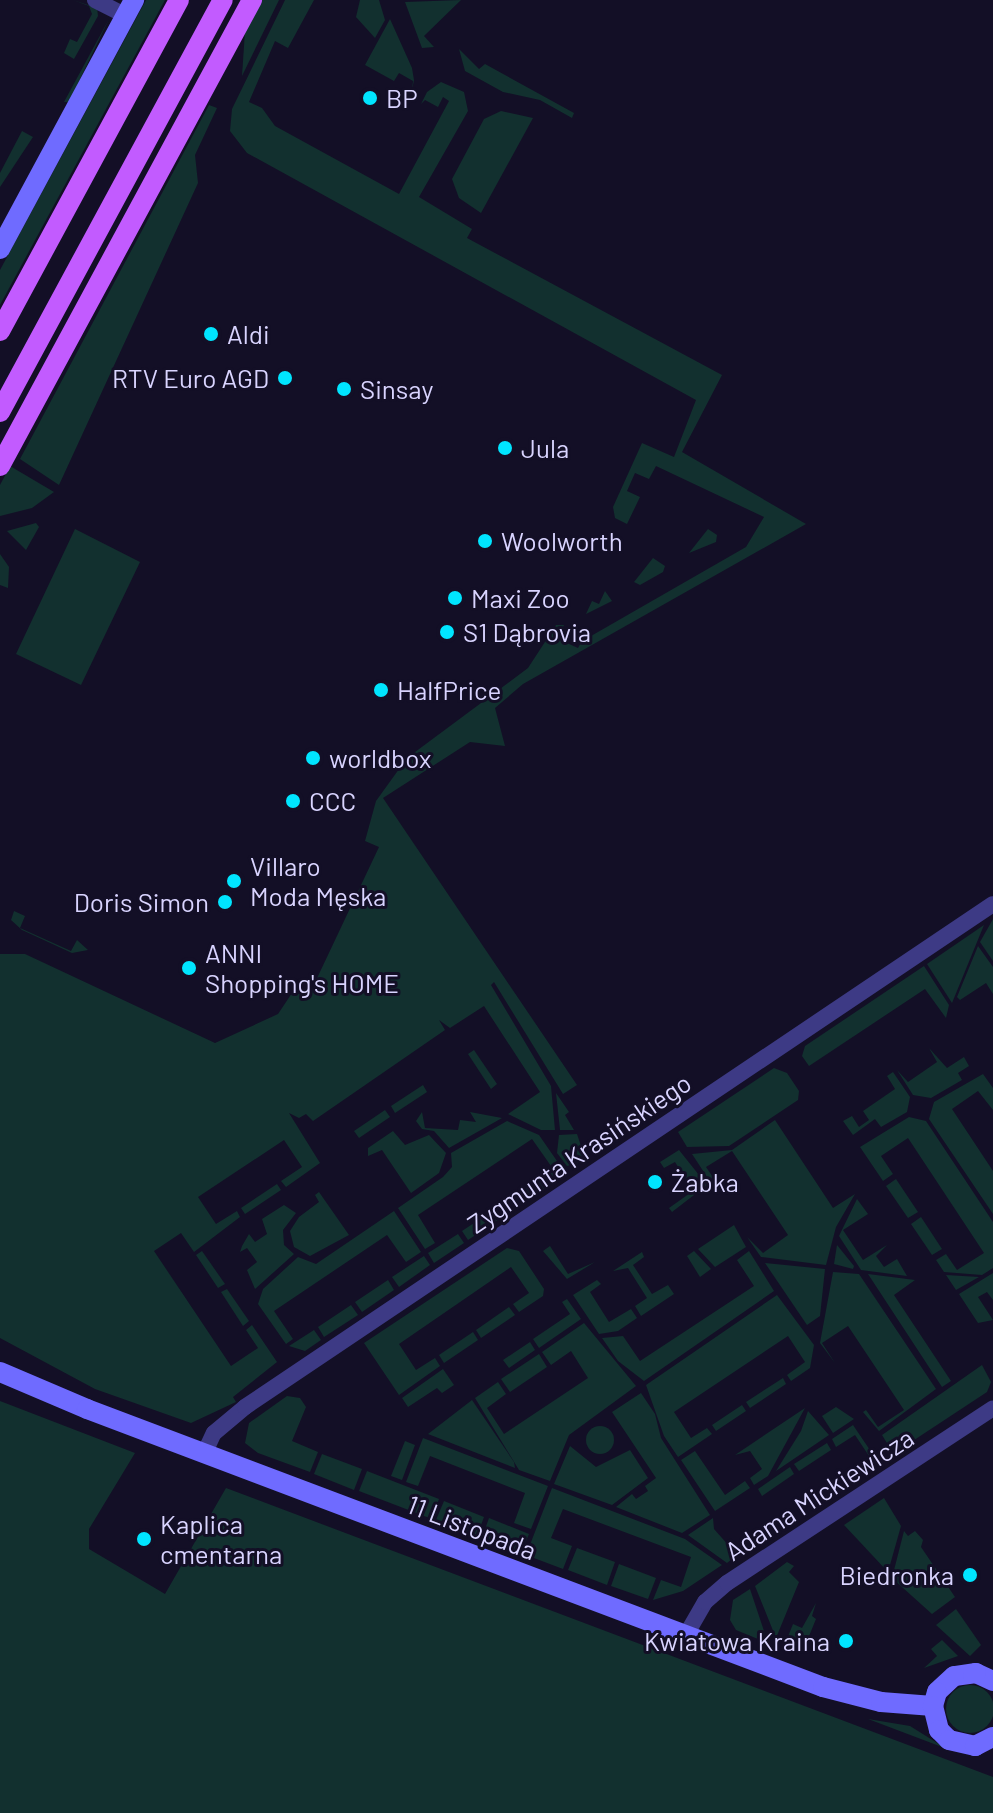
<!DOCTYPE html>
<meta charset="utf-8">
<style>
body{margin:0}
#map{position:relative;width:993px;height:1813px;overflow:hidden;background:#130f26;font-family:Barlow,sans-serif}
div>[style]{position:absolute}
.green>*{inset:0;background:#12302f}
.round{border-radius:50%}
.street>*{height:16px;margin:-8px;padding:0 8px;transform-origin:8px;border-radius:8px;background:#3d3a85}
.secondary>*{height:20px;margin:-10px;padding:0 10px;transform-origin:10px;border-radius:10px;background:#6f6bff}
.primary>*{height:20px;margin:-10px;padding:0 10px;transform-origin:10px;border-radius:10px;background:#c25bff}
.dots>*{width:22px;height:22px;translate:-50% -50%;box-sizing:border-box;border:4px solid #130f26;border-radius:50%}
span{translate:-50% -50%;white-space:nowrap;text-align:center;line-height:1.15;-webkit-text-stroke:6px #130f26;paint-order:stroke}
.poi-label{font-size:26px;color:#d9d4ff}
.left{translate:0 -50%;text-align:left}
.right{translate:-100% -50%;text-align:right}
.street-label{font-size:26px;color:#d9d4ff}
</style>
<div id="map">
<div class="green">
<i style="clip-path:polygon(73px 0,97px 8px,98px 16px,74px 59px,64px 53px,70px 39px,77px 42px,92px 14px,89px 6px)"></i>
<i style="clip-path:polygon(146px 0,165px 0,0 305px,0 270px)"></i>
<i style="clip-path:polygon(260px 0,279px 0,242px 76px,245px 31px)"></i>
<i style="clip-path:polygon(285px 0,314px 0,288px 48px,275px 41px,249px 102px,262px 108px,275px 126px,399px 194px,449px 101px,443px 97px,438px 107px,425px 100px,421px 104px,427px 92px,441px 82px,464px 92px,468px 111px,419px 197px,472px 229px,467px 238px,722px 375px,682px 452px,806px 524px,523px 684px,495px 708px,505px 746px,470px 742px,383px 798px,577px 1085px,563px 1094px,494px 982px,491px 985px,551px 1086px,555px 1130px,541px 1130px,508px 1114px,540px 1092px,484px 1006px,450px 1028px,439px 1020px,445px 1030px,313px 1121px,306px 1114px,299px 1118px,289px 1113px,320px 1163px,286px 1187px,281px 1181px,302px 1167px,284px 1140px,198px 1197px,216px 1224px,237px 1211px,240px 1217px,194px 1252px,181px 1233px,154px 1251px,231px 1366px,258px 1348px,246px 1330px,252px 1325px,277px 1362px,233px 1397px,236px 1402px,191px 1423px,95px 1389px,0 1338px,0 954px,25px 954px,215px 1043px,278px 1014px,296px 987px,310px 993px,379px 847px,365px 841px,376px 801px,407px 758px,528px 668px,556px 625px,564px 625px,558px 639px,578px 648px,585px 635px,591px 636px,746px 547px,764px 517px,656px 466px,649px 479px,635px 473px,627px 491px,640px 497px,627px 524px,615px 518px,613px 507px,642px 443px,674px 457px,696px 400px,247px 153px,230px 131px,232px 109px)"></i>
<i style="clip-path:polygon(360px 0,379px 0,385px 20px,375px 38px,356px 17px)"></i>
<i style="clip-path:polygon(461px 0,424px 36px,434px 47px,422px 48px,405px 2px)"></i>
<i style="clip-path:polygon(109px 19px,69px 102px,64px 102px)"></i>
<i style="clip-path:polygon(390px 19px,412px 68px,414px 80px,412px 90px,413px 81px,399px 73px,394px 81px,365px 65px)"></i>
<i style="clip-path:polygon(459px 49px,479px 69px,485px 64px,574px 113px,572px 118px,540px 100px,503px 92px,465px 71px)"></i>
<i style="clip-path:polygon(209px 105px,217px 108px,195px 155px,198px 183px,59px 485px,20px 459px)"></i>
<i style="clip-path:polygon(501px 111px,533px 118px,481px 213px,459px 198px,452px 179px,484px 119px)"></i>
<i style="clip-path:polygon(22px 131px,33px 137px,0 187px,0 173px)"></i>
<i style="clip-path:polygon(10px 466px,54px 492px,32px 508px,0 516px,0 485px)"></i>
<i style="clip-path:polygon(36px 523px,39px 527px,26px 550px,7px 531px)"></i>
<i style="clip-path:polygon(75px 529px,140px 562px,81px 685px,16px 654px)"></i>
<i style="clip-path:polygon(708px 529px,717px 535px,716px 542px,689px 553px)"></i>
<i style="clip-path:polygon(0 554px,9px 567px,8px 588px,0 585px)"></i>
<i style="clip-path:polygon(653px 558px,665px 566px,663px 572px,640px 585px,634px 582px)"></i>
<i style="clip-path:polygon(605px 591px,612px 601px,586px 614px,592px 601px,599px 604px)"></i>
<i style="clip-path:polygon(14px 911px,25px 916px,20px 928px,71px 951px,77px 940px,88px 950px,72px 953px,22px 930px,11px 920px)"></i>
<i style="clip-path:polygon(993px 919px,993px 961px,980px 942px)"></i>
<i style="clip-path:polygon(984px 925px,952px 1003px,927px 964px)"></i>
<i style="clip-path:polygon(978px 946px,993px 967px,993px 994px,986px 983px,960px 1000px,957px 997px)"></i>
<i style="clip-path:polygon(924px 966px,949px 1005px,946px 1018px,925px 989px,809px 1066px,802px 1056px,805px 1046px)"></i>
<i style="clip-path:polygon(929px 1048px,947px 1068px,964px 1057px,969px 1066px,958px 1073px,962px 1080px,931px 1098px,913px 1095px,897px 1070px,908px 1082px,937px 1062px)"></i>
<i style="clip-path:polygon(474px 1050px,497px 1084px,491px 1089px,468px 1054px)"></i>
<i style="clip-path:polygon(774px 1068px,787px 1073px,799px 1091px,798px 1100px,729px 1146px,687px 1147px,678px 1132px)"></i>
<i style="clip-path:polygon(893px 1072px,910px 1097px,907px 1112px,881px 1127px,875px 1119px,853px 1135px,843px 1121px,852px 1116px,859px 1127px,869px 1120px,863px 1111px,895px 1089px,887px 1076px)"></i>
<i style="clip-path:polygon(983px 1074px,993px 1088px,993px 1110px,978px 1091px,952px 1109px,993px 1171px,993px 1214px,929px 1119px,934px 1102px)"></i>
<i style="clip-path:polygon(423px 1085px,427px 1092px,395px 1113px,391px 1106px)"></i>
<i style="clip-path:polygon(556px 1093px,569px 1112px,565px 1115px,574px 1130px,560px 1130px)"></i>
<i style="clip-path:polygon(385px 1110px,390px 1117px,359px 1138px,354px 1131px)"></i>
<i style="clip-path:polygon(422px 1112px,425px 1128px,458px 1130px,460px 1120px,476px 1122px,470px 1112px,502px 1118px,449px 1148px,434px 1131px,422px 1129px,416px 1121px)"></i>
<i style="clip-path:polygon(909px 1117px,926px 1121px,993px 1222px,993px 1268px,982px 1275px,944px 1272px,936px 1260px,946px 1254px,957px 1270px,984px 1253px,908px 1138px,881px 1156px,893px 1174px,883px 1181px,860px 1147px)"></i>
<i style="clip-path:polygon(775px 1120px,833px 1208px,855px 1194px,836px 1227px,826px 1265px,761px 1257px,747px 1237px,763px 1253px,788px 1235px,732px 1151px,706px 1167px,719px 1186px,715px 1189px,692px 1154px,732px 1150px)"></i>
<i style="clip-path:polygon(507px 1121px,539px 1135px,557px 1161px,551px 1166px,532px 1139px,418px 1215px,435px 1243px,425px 1249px,398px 1208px,443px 1177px,452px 1167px,451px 1153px)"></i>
<i style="clip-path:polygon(393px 1131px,405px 1145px,429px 1135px,446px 1153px,439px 1173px,411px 1193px,382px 1150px,368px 1156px,368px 1148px)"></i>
<i style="clip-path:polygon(577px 1134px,586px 1161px,567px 1166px,557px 1153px,559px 1135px)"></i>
<i style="clip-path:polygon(679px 1150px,707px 1185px,672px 1212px,669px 1208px,693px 1191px,675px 1162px,664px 1168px,660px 1162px)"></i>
<i style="clip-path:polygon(560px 1165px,566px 1174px,541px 1191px,535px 1182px)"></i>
<i style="clip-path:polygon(896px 1179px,918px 1212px,908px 1218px,886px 1186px)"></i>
<i style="clip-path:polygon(277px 1184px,281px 1190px,245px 1214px,241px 1208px)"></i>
<i style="clip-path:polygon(531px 1184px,538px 1193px,505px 1215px,499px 1206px)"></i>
<i style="clip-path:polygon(319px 1192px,349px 1235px,310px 1256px,294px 1247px,290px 1231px,299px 1217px,319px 1202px,315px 1195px)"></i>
<i style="clip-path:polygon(857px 1199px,868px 1214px,843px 1230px,863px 1260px,887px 1245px,876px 1256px,884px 1267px,897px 1259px,907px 1276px,861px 1270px,839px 1236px)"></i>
<i style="clip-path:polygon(284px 1205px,296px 1213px,283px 1230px,284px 1245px,294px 1254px,255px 1289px,247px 1270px,257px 1262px,247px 1248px,240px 1252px,242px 1246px,249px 1234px,255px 1242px,267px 1234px,262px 1219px)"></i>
<i style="clip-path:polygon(495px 1209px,501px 1218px,468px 1240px,462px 1231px)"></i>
<i style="clip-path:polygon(394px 1211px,421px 1252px,406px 1262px,387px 1235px,274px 1311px,293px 1339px,286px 1344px,258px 1304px,263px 1289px,298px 1257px,316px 1264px)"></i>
<i style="clip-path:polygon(921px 1217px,942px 1249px,932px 1255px,911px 1224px)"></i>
<i style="clip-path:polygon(734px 1225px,746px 1247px,715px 1267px,698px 1249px)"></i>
<i style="clip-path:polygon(458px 1234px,464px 1243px,434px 1263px,428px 1253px)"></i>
<i style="clip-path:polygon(837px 1245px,854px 1266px,853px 1269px,834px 1264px)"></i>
<i style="clip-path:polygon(550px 1246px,568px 1274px,595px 1262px,567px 1279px,543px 1251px)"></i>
<i style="clip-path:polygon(507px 1248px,519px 1251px,544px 1289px,543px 1296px,519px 1312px,513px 1304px,529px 1293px,511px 1267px,399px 1344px,416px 1370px,435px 1358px,440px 1366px,399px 1395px,364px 1343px)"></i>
<i style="clip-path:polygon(202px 1251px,225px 1284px,218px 1288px,196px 1255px)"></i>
<i style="clip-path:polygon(694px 1251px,711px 1269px,700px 1277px,687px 1256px)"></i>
<i style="clip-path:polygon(749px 1251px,774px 1291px,644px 1381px,618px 1361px,602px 1338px,623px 1336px,640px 1361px,754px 1286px,737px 1260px)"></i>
<i style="clip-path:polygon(642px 1252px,644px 1257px,633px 1265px,652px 1294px,668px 1285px,674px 1294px,641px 1316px,635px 1306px,647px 1298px,628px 1268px,613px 1271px)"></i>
<i style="clip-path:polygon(424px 1256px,430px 1265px,399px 1287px,392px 1277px)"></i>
<i style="clip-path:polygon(765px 1263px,825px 1269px,820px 1316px,807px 1325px)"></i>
<i style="clip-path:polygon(833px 1272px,859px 1274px,936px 1389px,879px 1431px,863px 1412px,866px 1410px,878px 1427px,904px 1410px,848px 1326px,822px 1343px,835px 1363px,820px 1343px)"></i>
<i style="clip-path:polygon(993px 1273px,993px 1300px,987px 1292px,978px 1297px,993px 1320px,978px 1323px,959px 1294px)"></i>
<i style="clip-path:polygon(868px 1274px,915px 1280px,894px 1295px,951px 1381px,942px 1387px)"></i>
<i style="clip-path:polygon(946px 1275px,979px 1277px,956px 1290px)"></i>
<i style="clip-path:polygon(388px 1280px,394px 1290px,362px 1312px,355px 1302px)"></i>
<i style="clip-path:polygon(597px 1280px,601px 1284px,590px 1292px,609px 1322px,631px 1309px,637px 1318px,618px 1331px,599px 1334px,573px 1295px)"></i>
<i style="clip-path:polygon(227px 1289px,249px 1321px,243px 1326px,221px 1292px)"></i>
<i style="clip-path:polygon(777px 1295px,814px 1345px,810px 1368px,791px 1381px,787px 1375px,805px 1362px,788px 1336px,674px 1412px,691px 1438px,707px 1428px,712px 1434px,678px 1457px,664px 1436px,646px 1385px)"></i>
<i style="clip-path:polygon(567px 1299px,581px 1319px,539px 1348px,533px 1339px,570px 1314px,562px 1302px)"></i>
<i style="clip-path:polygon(351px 1305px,358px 1315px,324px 1337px,318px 1327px)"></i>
<i style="clip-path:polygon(509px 1307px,515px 1315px,481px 1338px,476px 1330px)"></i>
<i style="clip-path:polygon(584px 1323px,636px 1386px,569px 1435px,550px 1481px,519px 1470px,475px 1398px,498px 1382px,506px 1394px,487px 1408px,504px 1434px,588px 1378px,571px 1351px,551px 1365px,542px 1352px)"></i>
<i style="clip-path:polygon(314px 1330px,321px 1340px,305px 1351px,289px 1346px)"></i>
<i style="clip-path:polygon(473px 1332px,478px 1340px,444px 1363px,439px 1355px)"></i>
<i style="clip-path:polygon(530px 1342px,535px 1350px,509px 1368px,503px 1360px)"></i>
<i style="clip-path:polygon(539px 1354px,547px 1367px,510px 1392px,501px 1379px)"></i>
<i style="clip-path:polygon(982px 1365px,991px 1382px,987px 1392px,899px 1450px,890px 1448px,882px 1435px)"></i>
<i style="clip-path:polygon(443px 1369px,454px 1385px,442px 1393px,437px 1388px,408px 1407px,402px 1398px)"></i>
<i style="clip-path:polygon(783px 1378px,786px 1384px,750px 1408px,746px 1402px)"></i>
<i style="clip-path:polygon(641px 1393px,655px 1414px,661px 1438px,710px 1515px,682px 1533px,616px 1507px,632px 1494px,636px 1499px,648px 1491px,645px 1486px,656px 1478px,612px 1412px)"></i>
<i style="clip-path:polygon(287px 1396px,300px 1398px,306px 1407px,292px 1441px,318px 1452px,310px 1472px,258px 1453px,245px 1443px,249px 1423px)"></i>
<i style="clip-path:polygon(472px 1400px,514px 1462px,515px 1468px,428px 1434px)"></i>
<i style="clip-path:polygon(0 1401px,135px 1453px,89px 1529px,89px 1549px,165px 1594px,226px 1488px,993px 1777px,993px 1813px,0 1813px)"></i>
<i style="clip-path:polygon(742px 1405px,746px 1411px,716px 1431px,712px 1425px)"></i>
<i style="clip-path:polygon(836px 1407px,854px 1419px,833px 1433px,822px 1416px)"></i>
<i style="clip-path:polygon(805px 1408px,768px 1476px,754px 1485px,750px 1478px,762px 1469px,750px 1451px,735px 1455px)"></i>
<i style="clip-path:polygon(808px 1411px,829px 1435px,776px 1471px,801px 1431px)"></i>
<i style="clip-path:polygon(853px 1425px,876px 1459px,873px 1462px,855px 1435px,836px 1447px,832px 1439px)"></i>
<i class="round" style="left:586px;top:1426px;width:28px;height:28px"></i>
<i style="clip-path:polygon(423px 1438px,548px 1486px,531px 1529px,514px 1523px,525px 1493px,430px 1456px,418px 1486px,406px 1482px)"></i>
<i style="clip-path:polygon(405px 1441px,415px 1445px,402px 1480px,391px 1476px)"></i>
<i style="clip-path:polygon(827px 1443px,831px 1450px,799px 1471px,794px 1464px)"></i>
<i style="clip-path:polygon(570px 1446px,596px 1467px,630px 1450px,648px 1478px,612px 1505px,554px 1484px)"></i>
<i style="clip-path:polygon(695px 1451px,725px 1495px,745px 1481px,750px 1488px,715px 1511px,681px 1460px)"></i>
<i style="clip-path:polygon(322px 1454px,362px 1469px,354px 1490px,314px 1474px)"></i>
<i style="clip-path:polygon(790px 1467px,794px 1474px,762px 1496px,758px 1489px)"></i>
<i style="clip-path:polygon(367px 1471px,439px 1499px,432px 1519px,359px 1491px)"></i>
<i style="clip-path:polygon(552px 1488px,685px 1539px,722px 1565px,683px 1591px,653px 1600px,661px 1580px,681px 1587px,691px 1557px,563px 1509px,551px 1538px,572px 1546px,563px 1569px,526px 1555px)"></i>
<i style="clip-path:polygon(884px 1498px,901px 1526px,888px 1572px,844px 1525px)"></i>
<i style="clip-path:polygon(444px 1501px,484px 1517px,477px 1536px,436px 1520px)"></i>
<i style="clip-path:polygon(489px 1518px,529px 1534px,521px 1553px,482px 1538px)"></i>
<i style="clip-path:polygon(713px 1518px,714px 1529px,737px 1555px,727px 1563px,688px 1535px)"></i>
<i style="clip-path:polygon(904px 1531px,908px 1536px,915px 1531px,923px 1540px,921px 1547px,955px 1597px,932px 1614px,892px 1578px)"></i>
<i style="clip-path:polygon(577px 1548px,615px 1562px,607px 1585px,568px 1570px)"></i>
<i style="clip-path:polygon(787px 1562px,794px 1566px,789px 1572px,799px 1582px,776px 1638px,755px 1586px)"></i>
<i style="clip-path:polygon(619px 1564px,656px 1578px,648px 1599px,611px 1586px)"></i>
<i style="clip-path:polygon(750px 1589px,768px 1643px,736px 1630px,730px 1620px,733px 1600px)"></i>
<i style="clip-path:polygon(816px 1603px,812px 1616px,816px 1619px,805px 1646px,785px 1644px,793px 1624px,802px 1628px)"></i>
<i style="clip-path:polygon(956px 1609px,981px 1645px,970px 1656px,936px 1625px)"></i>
<i style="clip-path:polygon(942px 1640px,958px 1656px,924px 1668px,937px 1656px,931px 1649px)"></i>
<i class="round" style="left:946px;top:1685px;width:48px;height:48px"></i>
<i style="clip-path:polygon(868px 1719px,910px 1726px,942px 1746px,942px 1747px)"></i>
</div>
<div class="street">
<i style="left:95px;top:0;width:35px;rotate:27deg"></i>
<i style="left:204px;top:1454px;width:23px;rotate:-65deg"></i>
<i style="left:214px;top:1433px;width:40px;rotate:-40deg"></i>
<i style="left:245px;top:1407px;width:901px;rotate:-33.92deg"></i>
<i style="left:686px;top:1635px;width:38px;rotate:-60deg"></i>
<i style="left:705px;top:1602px;width:29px;rotate:-41deg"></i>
<i style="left:727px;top:1583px;width:318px;rotate:-33.3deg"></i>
</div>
<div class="secondary">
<i style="left:0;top:249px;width:283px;rotate:-61.7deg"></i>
<i style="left:0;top:1372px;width:95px;rotate:23deg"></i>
<i style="left:87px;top:1409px;width:787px;rotate:20.69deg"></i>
<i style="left:823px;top:1687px;width:60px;rotate:14.5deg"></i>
<i style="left:881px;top:1702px;width:52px;rotate:4.4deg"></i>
<i style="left:993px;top:1681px;width:19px;rotate:-155deg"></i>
<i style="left:976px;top:1673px;width:22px;rotate:172deg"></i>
<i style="left:954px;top:1676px;width:23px;rotate:137deg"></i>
<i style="left:937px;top:1692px;width:15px;rotate:106deg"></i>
<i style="left:933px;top:1706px;width:25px;rotate:76deg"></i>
<i style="left:939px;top:1730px;width:14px;rotate:45deg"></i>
<i style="left:949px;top:1740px;width:27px;rotate:13deg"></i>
<i style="left:975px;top:1746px;width:20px;rotate:-27deg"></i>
</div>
<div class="primary">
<i style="left:0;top:331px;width:376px;rotate:-61.6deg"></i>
<i style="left:0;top:412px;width:468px;rotate:-61.6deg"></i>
<i style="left:0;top:466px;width:530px;rotate:-61.6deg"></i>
</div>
<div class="dots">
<i style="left:370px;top:98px;background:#00e5ff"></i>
<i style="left:211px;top:334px;background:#00e5ff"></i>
<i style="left:285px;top:378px;background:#00e5ff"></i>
<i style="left:344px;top:389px;background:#00e5ff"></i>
<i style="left:505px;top:448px;background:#00e5ff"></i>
<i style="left:485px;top:541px;background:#00e5ff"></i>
<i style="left:455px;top:598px;background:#00e5ff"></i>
<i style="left:447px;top:632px;background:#00e5ff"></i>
<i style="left:381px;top:690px;background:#00e5ff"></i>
<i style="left:313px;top:758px;background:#00e5ff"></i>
<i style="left:293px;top:801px;background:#00e5ff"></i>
<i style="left:234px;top:881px;background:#00e5ff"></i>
<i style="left:225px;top:902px;background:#00e5ff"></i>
<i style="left:189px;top:968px;background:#00e5ff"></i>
<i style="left:655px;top:1182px;background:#00e5ff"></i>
<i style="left:144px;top:1539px;background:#00e5ff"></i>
<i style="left:970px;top:1575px;background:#00e5ff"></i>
<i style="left:846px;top:1641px;background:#00e5ff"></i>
</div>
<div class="poi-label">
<span class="left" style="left:386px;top:98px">BP</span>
<span class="left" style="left:227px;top:334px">Aldi</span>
<span class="right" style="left:269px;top:378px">RTV Euro AGD</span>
<span class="left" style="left:360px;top:389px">Sinsay</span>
<span class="left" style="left:521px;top:448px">Jula</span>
<span class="left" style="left:501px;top:541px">Woolworth</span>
<span class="left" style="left:471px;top:598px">Maxi Zoo</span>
<span class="left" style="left:463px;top:632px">S1 Dąbrovia</span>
<span class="left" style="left:397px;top:690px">HalfPrice</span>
<span class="left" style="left:329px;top:758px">worldbox</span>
<span class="left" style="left:309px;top:801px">CCC</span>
<span class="left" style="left:250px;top:881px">Villaro<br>Moda Męska</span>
<span class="right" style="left:209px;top:902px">Doris Simon</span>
<span class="left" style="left:205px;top:968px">ANNI<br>Shopping's HOME</span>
<span class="left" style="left:671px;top:1182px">Żabka</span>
<span class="left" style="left:160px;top:1539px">Kaplica<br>cmentarna</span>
<span class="right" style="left:954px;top:1575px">Biedronka</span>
<span class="right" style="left:830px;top:1641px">Kwiatowa Kraina</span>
</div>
<div class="street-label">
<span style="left:579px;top:1153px;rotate:-34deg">Zygmunta Krasińskiego</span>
<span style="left:819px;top:1494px;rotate:-33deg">Adama Mickiewicza</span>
<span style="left:472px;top:1527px;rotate:21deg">11 Listopada</span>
</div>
</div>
